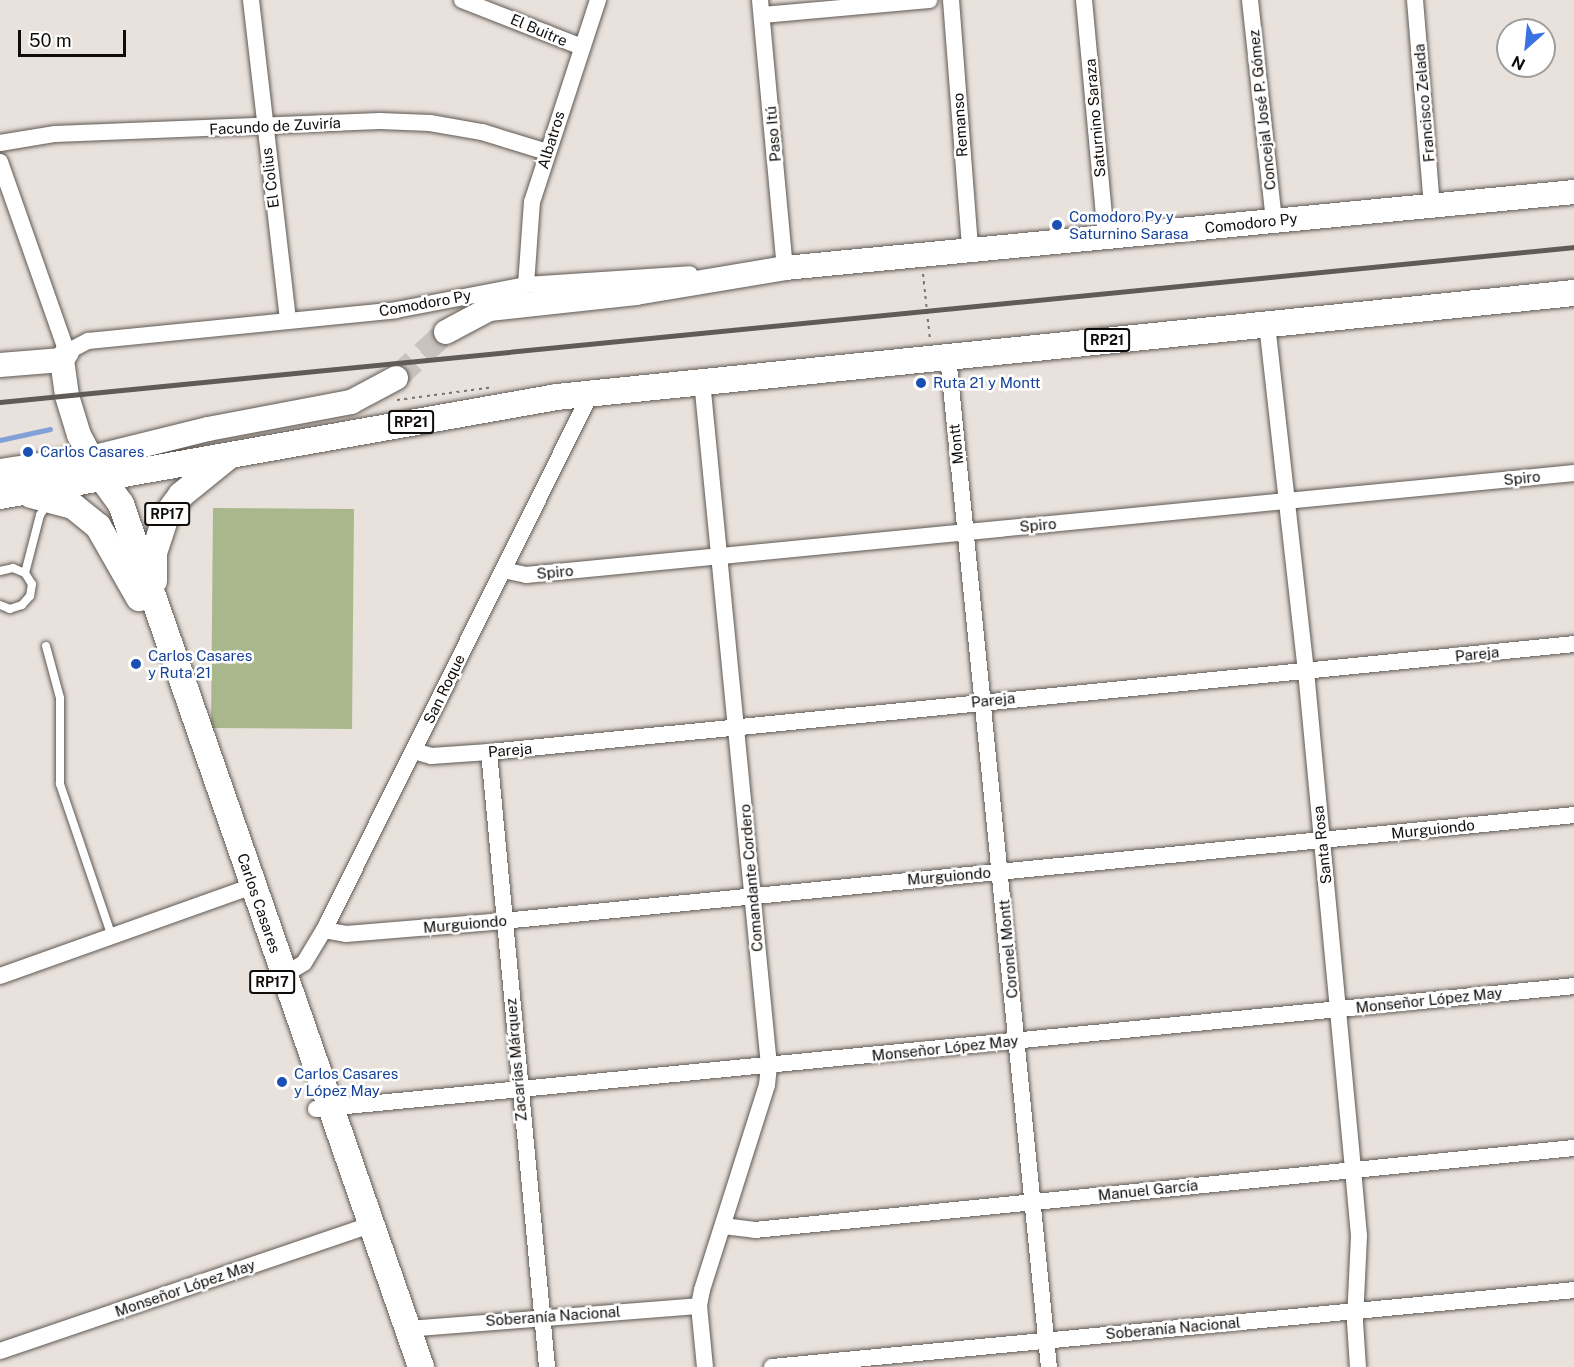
<!DOCTYPE html>
<meta charset="utf-8">
<style>
body{margin:0}
#map{position:relative;width:1574px;height:1367px;overflow:hidden;background:#e9e1db;font-family:"Public Sans",sans-serif}
div>[style]{position:absolute}
.green>*{inset:0;background:#a9b88c}
.stream>*{height:4.5px;margin:-2.25px;padding:0 2.25px;transform-origin:2.25px;border-radius:2.25px;background:#80a0d8}
.secondary-tunnel>*{height:24px;margin-top:-12px;transform-origin:0;background:repeating-linear-gradient(90deg,#c8c1bc 0 24px,transparent 0 36px)}
.path>*{height:2px;margin-top:-1px;transform-origin:0;background:repeating-linear-gradient(90deg,#78736f 0 3px,transparent 0 7.5px)}
.roads{filter:drop-shadow(0 0 2px #5f5853) drop-shadow(0 0 2px #5f5853)}
.lane>*{height:8px;margin:-4px;padding:0 4px;transform-origin:4px;border-radius:4px;background:#fff}
.street>*{height:16px;margin:-8px;padding:0 8px;transform-origin:8px;border-radius:8px;background:#fff}
.secondary>*{height:24px;margin:-12px;padding:0 12px;transform-origin:12px;border-radius:12px;background:#fff}
.primary>*{height:26px;margin:-13px;padding:0 13px;transform-origin:13px;border-radius:13px;background:#fff}
.rail>*{height:4.5px;margin:-2.25px;padding:0 2.25px;transform-origin:2.25px;border-radius:2.25px;background:#605b57}
.dots>*{width:16px;height:16px;translate:-50% -50%;box-sizing:border-box;border:3px solid #fff;border-radius:50%}
span{translate:-50% -50%;white-space:nowrap;text-align:center;line-height:1.15;-webkit-text-stroke:5px #fff;paint-order:stroke}
.shield-label span{padding:2px 4px;background:#fff;border:2px solid;border-radius:4px;-webkit-text-stroke-width:0}
.shield-label{font-size:14px;color:#0f0c0a;font-weight:700}
.street-label{font-size:15px;color:#0f0c0a}
.transit-label{font-size:15px;color:#164399}
.left{translate:0 -50%;text-align:left}
.north{position:absolute;left:1496px;top:18px;width:60px;height:60px;box-sizing:border-box;background:#fff;border:2px solid #9f9e9d;border-radius:50%;rotate:207deg;font-size:16px;font-weight:700;line-height:24px;text-align:center;color:#0f0c0a}
.north::after{content:'';display:block;margin:auto;width:21px;height:27px;background:#3a72e2;clip-path:polygon(50% 0,100% 100%,50% 72%,0 100%)}
.scale{position:absolute;left:18px;top:30px;width:108px;height:27px;box-sizing:border-box;border:3px solid #0f0c0a;border-top:0;padding-left:8px;font-size:18px;line-height:21px;white-space:nowrap;color:#0f0c0a;-webkit-text-stroke:4px #fff;paint-order:stroke}
</style>
<div id="map">
<div class="green">
<i style="clip-path:polygon(213px 508px,354px 509px,352px 729px,211px 728px)"></i>
</div>
<div class="stream">
<i style="left:0;top:440px;width:51px;rotate:-12.4deg"></i>
</div>
<div class="secondary-tunnel">
<i style="left:396px;top:378px;width:68px;rotate:-42.6deg"></i>
</div>
<div class="path">
<i style="left:923px;top:274px;width:66px;rotate:83.9deg"></i>
<i style="left:397px;top:400px;width:98px;rotate:-7.6deg"></i>
</div>
<div class="roads">
<div class="lane">
<i style="left:0;top:571px;width:13px;rotate:-13deg"></i>
<i style="left:13px;top:568px;width:13px;rotate:23deg"></i>
<i style="left:25px;top:573px;width:13px;rotate:58deg"></i>
<i style="left:32px;top:584px;width:12px;rotate:99deg"></i>
<i style="left:30px;top:596px;width:12px;rotate:132deg"></i>
<i style="left:22px;top:605px;width:13px;rotate:162deg"></i>
<i style="left:10px;top:609px;width:11px;rotate:-158deg"></i>
<i style="left:25px;top:573px;width:60px;rotate:-75.5deg"></i>
<i style="left:40px;top:515px;width:14px;rotate:-56deg"></i>
<i style="left:46px;top:646px;width:54px;rotate:74.9deg"></i>
<i style="left:60px;top:698px;width:86px;rotate:90deg"></i>
<i style="left:60px;top:784px;width:162px;rotate:71.2deg"></i>
</div>
<div class="street">
<i style="left:251px;top:0;width:322px;rotate:83.4deg"></i>
<i style="left:462px;top:0;width:129px;rotate:21.4deg"></i>
<i style="left:760px;top:0;width:269px;rotate:84.7deg"></i>
<i style="left:785px;top:268px;width:9px;rotate:180deg"></i>
<i style="left:951px;top:0;width:250px;rotate:85.6deg"></i>
<i style="left:1084px;top:0;width:238px;rotate:84.7deg"></i>
<i style="left:1250px;top:0;width:221px;rotate:83.8deg"></i>
<i style="left:1415px;top:0;width:206px;rotate:85.3deg"></i>
<i style="left:762px;top:15px;width:168px;rotate:-5.1deg"></i>
<i style="left:0;top:143px;width:56px;rotate:-9.3deg"></i>
<i style="left:55px;top:134px;width:325px;rotate:-2.3deg"></i>
<i style="left:380px;top:121px;width:50px;rotate:2.3deg"></i>
<i style="left:430px;top:123px;width:53px;rotate:9.8deg"></i>
<i style="left:482px;top:132px;width:68px;rotate:17.1deg"></i>
<i style="left:0;top:162px;width:201px;rotate:70.6deg"></i>
<i style="left:67px;top:352px;width:24px;rotate:-28deg"></i>
<i style="left:88px;top:341px;width:310px;rotate:-5.7deg"></i>
<i style="left:396px;top:310px;width:132px;rotate:-10.9deg"></i>
<i style="left:526px;top:285px;width:164px;rotate:-3.8deg"></i>
<i style="left:526px;top:285px;width:83px;rotate:-85.9deg"></i>
<i style="left:532px;top:202px;width:213px;rotate:-71.9deg"></i>
<i style="left:1267px;top:324px;width:349px;rotate:83.6deg"></i>
<i style="left:1306px;top:671px;width:500px;rotate:84.61deg"></i>
<i style="left:1353px;top:1169px;width:67px;rotate:84.9deg"></i>
<i style="left:1359px;top:1236px;width:86px;rotate:92.7deg"></i>
<i style="left:1355px;top:1322px;width:45px;rotate:86.2deg"></i>
<i style="left:948px;top:356px;width:1016px;rotate:84.3deg"></i>
<i style="left:702px;top:381px;width:688px;rotate:84.41deg"></i>
<i style="left:769px;top:1066px;width:19px;rotate:96deg"></i>
<i style="left:767px;top:1085px;width:215px;rotate:107.6deg"></i>
<i style="left:702px;top:1290px;width:16px;rotate:101deg"></i>
<i style="left:699px;top:1306px;width:61px;rotate:84.4deg"></i>
<i style="left:503px;top:570px;width:24px;rotate:12deg"></i>
<i style="left:526px;top:575px;width:1053px;rotate:-5.56deg"></i>
<i style="left:414px;top:751px;width:18px;rotate:16deg"></i>
<i style="left:431px;top:756px;width:58px;rotate:-3.9deg"></i>
<i style="left:489px;top:752px;width:1090px;rotate:-5.68deg"></i>
<i style="left:489px;top:752px;width:618px;rotate:84.61deg"></i>
<i style="left:324px;top:930px;width:22px;rotate:10deg"></i>
<i style="left:346px;top:934px;width:158px;rotate:-4.7deg"></i>
<i style="left:503px;top:921px;width:1076px;rotate:-5.65deg"></i>
<i style="left:284px;top:975px;width:23px;rotate:-31deg"></i>
<i style="left:304px;top:963px;width:39px;rotate:-59deg"></i>
<i style="left:324px;top:930px;width:600px;rotate:-63.56deg"></i>
<i style="left:0;top:976px;width:269px;rotate:-19.6deg"></i>
<i style="left:316px;top:1109px;width:1264px;rotate:-5.58deg"></i>
<i style="left:723px;top:1226px;width:32px;rotate:7deg"></i>
<i style="left:755px;top:1230px;width:823px;rotate:-5.72deg"></i>
<i style="left:407px;top:1329px;width:293px;rotate:-4.5deg"></i>
<i style="left:0;top:1351px;width:392px;rotate:-18.8deg"></i>
<i style="left:772px;top:1367px;width:806px;rotate:-5.48deg"></i>
</div>
<div class="secondary">
<i style="left:446px;top:332px;width:49px;rotate:-28.1deg"></i>
<i style="left:489px;top:309px;width:148px;rotate:-6.2deg"></i>
<i style="left:636px;top:293px;width:151px;rotate:-9.5deg"></i>
<i style="left:785px;top:268px;width:793px;rotate:-5.5deg"></i>
<i style="left:67px;top:352px;width:9px;rotate:122deg"></i>
<i style="left:62px;top:360px;width:36px;rotate:82deg"></i>
<i style="left:67px;top:396px;width:41px;rotate:72.9deg"></i>
<i style="left:79px;top:435px;width:41px;rotate:62.2deg"></i>
<i style="left:0;top:365px;width:62px;rotate:-4.6deg"></i>
<i style="left:91px;top:458px;width:121px;rotate:-13.9deg"></i>
<i style="left:208px;top:429px;width:146px;rotate:-10.7deg"></i>
<i style="left:351px;top:402px;width:51px;rotate:-28.1deg"></i>
</div>
<div class="primary">
<i style="left:0;top:472px;width:92px;rotate:-8.7deg"></i>
<i style="left:91px;top:458px;width:36px;rotate:27deg"></i>
<i style="left:102px;top:478px;width:32px;rotate:54deg"></i>
<i style="left:121px;top:504px;width:914px;rotate:70.83deg"></i>
<i style="left:31px;top:495px;width:43px;rotate:14.7deg"></i>
<i style="left:73px;top:506px;width:32px;rotate:39deg"></i>
<i style="left:98px;top:526px;width:83px;rotate:60.3deg"></i>
<i style="left:0;top:496px;width:566px;rotate:-10.08deg"></i>
<i style="left:557px;top:397px;width:1022px;rotate:-5.84deg"></i>
<i style="left:154px;top:581px;width:28px;rotate:-90deg"></i>
<i style="left:154px;top:553px;width:39px;rotate:-72deg"></i>
<i style="left:166px;top:516px;width:26px;rotate:-54deg"></i>
<i style="left:181px;top:495px;width:62px;rotate:-39.1deg"></i>
</div>
</div>
<div class="rail">
<i style="left:0;top:402px;width:1582px;rotate:-5.62deg"></i>
</div>
<div class="dots">
<i style="left:1057px;top:225px;background:#1a4fb4"></i>
<i style="left:921px;top:383px;background:#1a4fb4"></i>
<i style="left:28px;top:452px;background:#1a4fb4"></i>
<i style="left:136px;top:664px;background:#1a4fb4"></i>
<i style="left:282px;top:1082px;background:#1a4fb4"></i>
</div>
<div class="shield-label">
<span style="left:1107px;top:340px">RP21</span>
<span style="left:411px;top:422px">RP21</span>
<span style="left:167px;top:514px">RP17</span>
<span style="left:272px;top:982px">RP17</span>
</div>
<div class="street-label">
<span style="left:539px;top:30px;rotate:23deg">El Buitre</span>
<span style="left:1424px;top:103px;rotate:-95deg">Francisco Zelada</span>
<span style="left:1262px;top:110px;rotate:-96deg">Concejal José P. Gómez</span>
<span style="left:1095px;top:118px;rotate:-95deg">Saturnino Saraza</span>
<span style="left:960px;top:125px;rotate:-94deg">Remanso</span>
<span style="left:275px;top:126px;rotate:-3deg">Facundo de Zuviría</span>
<span style="left:773px;top:134px;rotate:-95deg">Paso Itú</span>
<span style="left:551px;top:140px;rotate:-73deg">Albatros</span>
<span style="left:270px;top:178px;rotate:-97deg">El Colius</span>
<span style="left:1251px;top:223px;rotate:-6deg">Comodoro Py</span>
<span style="left:425px;top:303px;rotate:-10deg">Comodoro Py</span>
<span style="left:956px;top:444px;rotate:-96deg">Montt</span>
<span style="left:1522px;top:478px;rotate:-6deg">Spiro</span>
<span style="left:1038px;top:525px;rotate:-5deg">Spiro</span>
<span style="left:555px;top:572px;rotate:-5deg">Spiro</span>
<span style="left:1477px;top:654px;rotate:-6deg">Pareja</span>
<span style="left:444px;top:689px;rotate:-64deg">San Roque</span>
<span style="left:993px;top:700px;rotate:-6deg">Pareja</span>
<span style="left:510px;top:750px;rotate:-5deg">Pareja</span>
<span style="left:1433px;top:829px;rotate:-6deg">Murguiondo</span>
<span style="left:1322px;top:845px;rotate:-96deg">Santa Rosa</span>
<span style="left:949px;top:876px;rotate:-5deg">Murguiondo</span>
<span style="left:751px;top:878px;rotate:-95deg">Comandante Cordero</span>
<span style="left:259px;top:903px;rotate:71deg">Carlos Casares</span>
<span style="left:465px;top:924px;rotate:-5deg">Murguiondo</span>
<span style="left:1008px;top:949px;rotate:-95deg">Coronel Montt</span>
<span style="left:1429px;top:1000px;rotate:-6deg">Monseñor López May</span>
<span style="left:945px;top:1048px;rotate:-6deg">Monseñor López May</span>
<span style="left:516px;top:1060px;rotate:-95deg">Zacarías Márquez</span>
<span style="left:1148px;top:1190px;rotate:-6deg">Manuel García</span>
<span style="left:185px;top:1288px;rotate:-19deg">Monseñor López May</span>
<span style="left:553px;top:1316px;rotate:-4deg">Soberanía Nacional</span>
<span style="left:1173px;top:1328px;rotate:-5deg">Soberanía Nacional</span>
</div>
<div class="transit-label">
<span class="left" style="left:1069px;top:225px">Comodoro Py y<br>Saturnino Sarasa</span>
<span class="left" style="left:933px;top:383px">Ruta 21 y Montt</span>
<span class="left" style="left:40px;top:452px">Carlos Casares</span>
<span class="left" style="left:148px;top:664px">Carlos Casares<br>y Ruta 21</span>
<span class="left" style="left:294px;top:1082px">Carlos Casares<br>y López May</span>
</div>
<div class="north">N</div>
<div class="scale">50 m</div>
</div>
